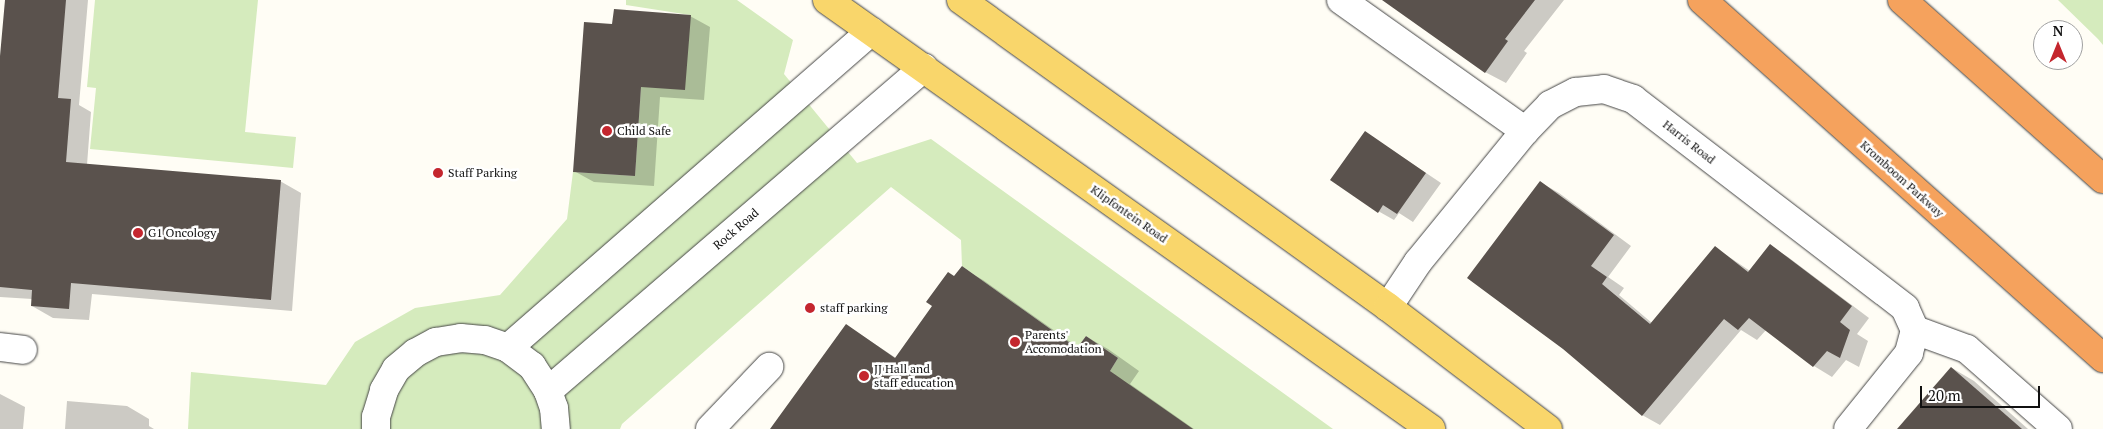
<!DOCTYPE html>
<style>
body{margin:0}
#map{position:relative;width:2103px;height:429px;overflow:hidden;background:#fffdf5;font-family:"PT Serif",serif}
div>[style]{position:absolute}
.green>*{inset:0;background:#d5ebbd}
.shadow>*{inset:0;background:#0003}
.building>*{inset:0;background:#5a524d}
.roads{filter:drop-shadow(0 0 1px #444) drop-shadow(0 0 1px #444)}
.minor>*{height:28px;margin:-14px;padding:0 14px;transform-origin:14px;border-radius:14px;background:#fff}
.major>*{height:28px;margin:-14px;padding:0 14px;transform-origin:14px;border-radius:14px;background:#f9d66b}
.highway>*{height:28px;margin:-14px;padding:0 14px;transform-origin:14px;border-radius:14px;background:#f5a25d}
.dots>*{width:14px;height:14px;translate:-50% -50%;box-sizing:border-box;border:2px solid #fff;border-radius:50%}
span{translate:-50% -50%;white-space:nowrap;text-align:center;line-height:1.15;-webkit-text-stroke:5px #fff;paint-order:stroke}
.poi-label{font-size:12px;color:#111}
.left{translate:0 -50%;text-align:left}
.street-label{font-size:12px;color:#111}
.north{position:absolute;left:2033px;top:20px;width:50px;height:50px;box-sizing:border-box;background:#fff;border:1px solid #a0a0a0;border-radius:50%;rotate:0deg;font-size:14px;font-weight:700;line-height:20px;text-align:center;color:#111}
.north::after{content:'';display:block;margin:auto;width:18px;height:22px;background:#c4262e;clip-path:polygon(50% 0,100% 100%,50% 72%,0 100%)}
.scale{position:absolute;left:1920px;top:386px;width:120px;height:22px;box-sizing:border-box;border:2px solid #111;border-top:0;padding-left:6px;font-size:15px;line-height:18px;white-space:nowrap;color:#111;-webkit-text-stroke:4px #fff;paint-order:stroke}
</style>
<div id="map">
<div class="green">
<i style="clip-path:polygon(95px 0,258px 0,245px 132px,296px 137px,293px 168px,90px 149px,96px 88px,87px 87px)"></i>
<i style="clip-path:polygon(626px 0,737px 0,793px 40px,784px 74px,857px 163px,931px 139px,1333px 429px,1182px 429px,1110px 371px,1118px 358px,1086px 336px,1077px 348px,962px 266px,961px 240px,891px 187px,622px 424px,620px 429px,188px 429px,191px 372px,326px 385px,355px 342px,415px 308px,500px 295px,567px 219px,573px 172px,635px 176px,641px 87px,690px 15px,626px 5px)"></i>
<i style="clip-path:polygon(2058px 0,2103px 0,2103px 45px,2098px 39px)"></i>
</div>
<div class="shadow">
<i style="clip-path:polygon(6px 0,88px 0,79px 105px,91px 112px,87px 165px,280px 181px,301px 193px,292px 311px,92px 294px,89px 320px,53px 318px,32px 306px,32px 299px,0 297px,0 70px)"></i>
<i style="clip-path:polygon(1401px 0,1564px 0,1524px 51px,1527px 53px,1506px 83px,1485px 72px)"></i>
<i style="clip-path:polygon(690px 16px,710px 27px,704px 100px,660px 97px,654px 186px,594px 182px,574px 171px,614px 26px)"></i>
<i style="clip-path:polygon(1365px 132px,1441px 183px,1413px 222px,1399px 213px,1394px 220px,1378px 211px)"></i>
<i style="clip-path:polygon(1540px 182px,1559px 193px,1631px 246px,1608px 277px,1624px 288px,1619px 295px,1652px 323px,1716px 248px,1750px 271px,1770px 246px,1788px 257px,1869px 318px,1857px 334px,1868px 341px,1859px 367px,1846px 360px,1832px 377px,1814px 366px,1766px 330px,1757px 340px,1741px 330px,1660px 425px,1642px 415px)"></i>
<i style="clip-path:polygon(962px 268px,983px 280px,1079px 348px,1087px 337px,1108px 349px,1139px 371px,1130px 384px,1194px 429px,771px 429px,846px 325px,896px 358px)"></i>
<i style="clip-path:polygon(1952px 368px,1974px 381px,2028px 429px,1899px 429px)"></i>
<i style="clip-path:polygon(0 394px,25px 407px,23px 429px,0 429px)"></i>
<i style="clip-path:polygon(67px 401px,127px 406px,149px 419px,149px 426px,154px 429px,65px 429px)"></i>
</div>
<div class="building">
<i style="clip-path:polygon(5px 0,66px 0,58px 98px,71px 99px,66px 162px,281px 180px,271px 300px,71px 283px,69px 309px,31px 306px,32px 290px,0 287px,0 56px)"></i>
<i style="clip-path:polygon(1382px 0,1535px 0,1505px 39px,1508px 41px,1485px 73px)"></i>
<i style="clip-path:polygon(614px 9px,691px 15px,685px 90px,641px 87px,635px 176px,573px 172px,584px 22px,612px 24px)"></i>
<i style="clip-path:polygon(1365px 131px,1426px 173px,1397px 214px,1383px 205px,1378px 213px,1330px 180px)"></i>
<i style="clip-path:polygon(1540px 181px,1614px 235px,1591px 266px,1607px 277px,1602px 284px,1650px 324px,1715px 246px,1748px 272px,1770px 244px,1852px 306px,1840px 322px,1850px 330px,1840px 358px,1827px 351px,1813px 367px,1749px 318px,1738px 330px,1724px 319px,1642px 416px,1563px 349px,1467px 278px)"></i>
<i style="clip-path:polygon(962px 266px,1077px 348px,1086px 336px,1118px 358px,1110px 371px,1193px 429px,770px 429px,846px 324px,895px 358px,932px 306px,926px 302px,948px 272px,954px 276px)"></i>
<i style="clip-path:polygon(1951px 367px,2022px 429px,1897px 429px)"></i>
</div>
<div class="roads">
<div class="minor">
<i style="left:1341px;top:0;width:226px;rotate:35.4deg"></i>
<i style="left:1388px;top:307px;width:54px;rotate:-56.3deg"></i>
<i style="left:1418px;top:262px;width:169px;rotate:-50.8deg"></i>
<i style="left:1525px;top:131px;width:36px;rotate:-46deg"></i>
<i style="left:1550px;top:105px;width:29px;rotate:-27deg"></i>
<i style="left:1576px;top:92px;width:28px;rotate:-6deg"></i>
<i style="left:1604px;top:89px;width:31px;rotate:19deg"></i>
<i style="left:1633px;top:99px;width:343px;rotate:37.5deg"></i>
<i style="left:1905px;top:308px;width:24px;rotate:66deg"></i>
<i style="left:1915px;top:330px;width:24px;rotate:105deg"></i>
<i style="left:1909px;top:353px;width:97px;rotate:128.8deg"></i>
<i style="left:1915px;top:330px;width:55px;rotate:20.1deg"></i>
<i style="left:1967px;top:349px;width:121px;rotate:41.3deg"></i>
<i style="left:0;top:347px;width:23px;rotate:7deg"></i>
<i style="left:508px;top:348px;width:482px;rotate:-41.1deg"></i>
<i style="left:548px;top:391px;width:496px;rotate:-40.7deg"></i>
<i style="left:376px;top:429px;width:12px;rotate:-90deg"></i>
<i style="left:376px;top:417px;width:28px;rotate:-73deg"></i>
<i style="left:384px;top:390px;width:24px;rotate:-60deg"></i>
<i style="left:396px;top:369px;width:25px;rotate:-40deg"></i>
<i style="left:415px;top:353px;width:24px;rotate:-28deg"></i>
<i style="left:436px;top:342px;width:25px;rotate:-9deg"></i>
<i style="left:461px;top:338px;width:24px;rotate:5deg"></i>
<i style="left:485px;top:340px;width:24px;rotate:19deg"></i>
<i style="left:508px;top:348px;width:30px;rotate:37deg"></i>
<i style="left:532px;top:366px;width:30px;rotate:57deg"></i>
<i style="left:548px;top:391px;width:18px;rotate:71deg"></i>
<i style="left:554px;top:408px;width:21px;rotate:85deg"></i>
<i style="left:710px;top:429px;width:86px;rotate:-46.4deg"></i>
</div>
<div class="major">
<i style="left:827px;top:0;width:741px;rotate:35.38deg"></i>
<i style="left:961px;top:0;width:526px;rotate:35.71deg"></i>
<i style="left:1388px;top:307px;width:201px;rotate:37.3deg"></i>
</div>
<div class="highway">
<i style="left:1702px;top:0;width:538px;rotate:41.76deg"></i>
<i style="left:1902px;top:0;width:269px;rotate:41.7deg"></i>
</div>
</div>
<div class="dots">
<i style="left:607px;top:131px;background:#c4262e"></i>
<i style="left:438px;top:173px;background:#c4262e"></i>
<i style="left:138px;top:233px;background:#c4262e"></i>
<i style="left:810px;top:308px;background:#c4262e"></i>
<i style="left:1015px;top:342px;background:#c4262e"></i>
<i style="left:864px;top:376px;background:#c4262e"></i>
</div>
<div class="poi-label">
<span class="left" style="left:617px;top:131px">Child Safe</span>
<span class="left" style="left:448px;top:173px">Staff Parking</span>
<span class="left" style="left:148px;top:233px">G1 Oncology</span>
<span class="left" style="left:820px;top:308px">staff parking</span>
<span class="left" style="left:1025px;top:342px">Parents'<br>Accomodation</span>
<span class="left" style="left:874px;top:376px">JJ Hall and<br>staff education</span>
</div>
<div class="street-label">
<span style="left:1689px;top:142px;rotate:38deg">Harris Road</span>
<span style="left:1902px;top:179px;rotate:42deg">Kromboom Parkway</span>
<span style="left:1129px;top:214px;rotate:35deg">Klipfontein Road</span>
<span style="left:736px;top:229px;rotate:-41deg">Rock Road</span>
</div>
<div class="north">N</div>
<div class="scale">20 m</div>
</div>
